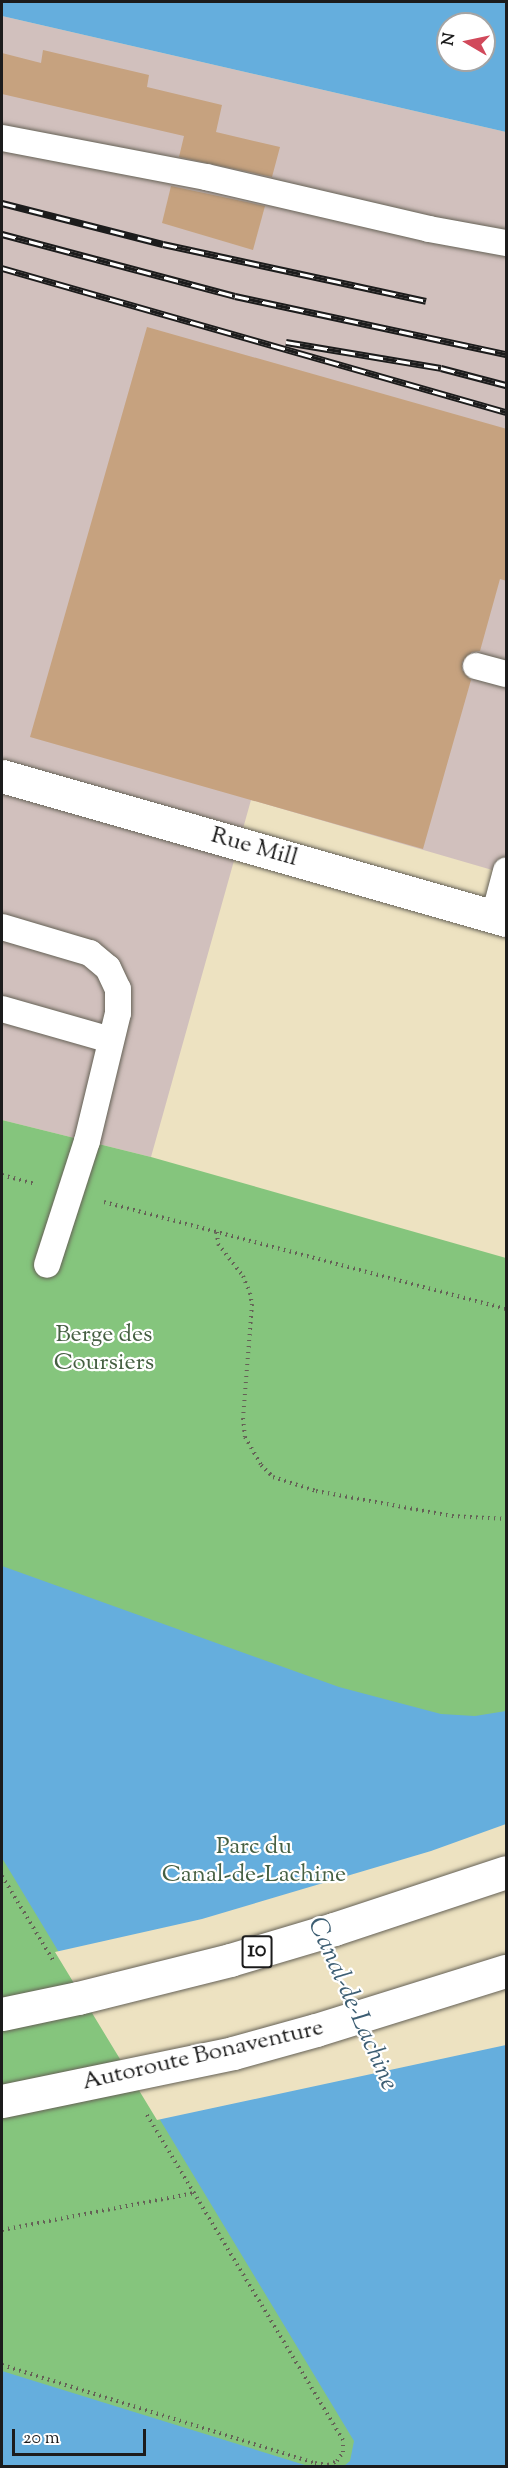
<!DOCTYPE html>
<style>
body{margin:0}
#map{position:relative;width:508px;height:2468px;overflow:hidden;background:#ede2c1;font-family:"Sorts Mill Goudy",serif}
div>[style]{position:absolute}
.industrial>*{inset:0;background:#d1c0bd}
.green>*{inset:0;background:#85c57d}
.water>*{inset:0;background:#65aedd}
.pier>*{inset:0;background:#ede2c1}
.building>*{inset:0;background:#c6a27f}
.path>*{height:4px;margin-top:-2px;transform-origin:0;background:repeating-linear-gradient(90deg,#656156 0 1.5px,transparent 0 6px)}
.roads{filter:drop-shadow(0 0 2px #656156) drop-shadow(0 0 2px #656156)}
.lane>*{height:26px;margin:-13px;padding:0 13px;transform-origin:13px;border-radius:13px;background:#fff}
.secondary>*{height:33px;margin:-16.5px;padding:0 16.5px;transform-origin:16.5px;border-radius:16.5px;background:#fff}
.rail>*{height:7px;margin-top:-3.5px;transform-origin:0;background:repeating-linear-gradient(90deg,#fff 0 14px,#1c1c1c 0 28px);box-sizing:border-box;border-block:2px solid #1c1c1c}
.bridges{filter:drop-shadow(0 0 2px #656156) drop-shadow(0 0 2px #656156)}
.highway-bridge>*{height:33px;margin:-16.5px;padding:0 16.5px;transform-origin:16.5px;border-radius:16.5px;background:#fff}
span{translate:-50% -50%;white-space:nowrap;text-align:center;line-height:1.15;-webkit-text-stroke:4.5px #fff;paint-order:stroke}
.shield-label span{padding:2px 4px;background:#fff;border:2px solid;border-radius:4px;-webkit-text-stroke-width:0}
.shield-label{font-size:22px;color:#1c1c1c;font-weight:700}
.street-label{font-size:24px;color:#1c1c1c}
.park-label{font-size:24px;color:#466043}
.water-label{font-size:26px;color:#3d5e73;font-style:italic}
.frame{position:absolute;inset:0;border:3px solid #1c1c1c;pointer-events:none}
.north{position:absolute;left:436px;top:12px;width:60px;height:60px;box-sizing:border-box;background:#fff;border:2px solid #a4a4a4;border-radius:50%;rotate:279deg;font-size:16px;font-weight:700;line-height:24px;text-align:center;color:#1c1c1c}
.north::after{content:'';display:block;margin:auto;width:21px;height:27px;background:#d1495b;clip-path:polygon(50% 0,100% 100%,50% 72%,0 100%)}
.scale{position:absolute;left:12px;top:2429px;width:134px;height:27px;box-sizing:border-box;border:3px solid #1c1c1c;border-top:0;padding-left:8px;font-size:18px;line-height:21px;white-space:nowrap;color:#1c1c1c;-webkit-text-stroke:4px #fff;paint-order:stroke}
</style>
<div id="map">
<div class="industrial">
<i style="clip-path:polygon(2px 16px,506px 132px,506px 874px,251px 800px,151px 1157px,2px 1120px)"></i>
</div>
<div class="green">
<i style="clip-path:polygon(2px 1120px,151px 1157px,506px 1258px,506px 2466px,2px 2466px)"></i>
</div>
<div class="water">
<i style="clip-path:polygon(evenodd,2px 2px,506px 2px,506px 132px,2px 16px,2px 2px,448px 24px,484px 24px,484px 60px,448px 60px,448px 24px)"></i>
<i style="clip-path:polygon(2px 1566px,339px 1687px,441px 1714px,475px 1716px,506px 1711px,506px 2466px,344px 2466px,350px 2461px,354px 2441px,2px 1858px)"></i>
<i style="clip-path:polygon(2px 2371px,308px 2466px,2px 2466px)"></i>
</div>
<div class="pier">
<i style="clip-path:polygon(506px 1824px,506px 2045px,157px 2120px,55px 1952px,202px 1919px,431px 1851px)"></i>
</div>
<div class="building">
<i style="clip-path:polygon(43px 50px,149px 75px,147px 87px,222px 105px,216px 132px,280px 147px,272px 177px,179px 157px,184px 136px,2px 94px,2px 53px,41px 63px)"></i>
<i style="clip-path:polygon(171px 186px,265px 206px,253px 250px,162px 223px)"></i>
<i style="clip-path:polygon(147px 327px,507px 429px,507px 581px,500px 579px,480px 651px,472px 652px,462px 662px,462px 670px,471px 680px,423px 849px,30px 737px)"></i>
</div>
<div class="path">
<i style="left:2px;top:1175px;width:35px;rotate:15deg"></i>
<i style="left:104px;top:1202px;width:416px;rotate:14.9deg"></i>
<i style="left:217px;top:1232px;width:12px;rotate:85deg"></i>
<i style="left:218px;top:1244px;width:41px;rotate:52deg"></i>
<i style="left:243px;top:1276px;width:18px;rotate:68deg"></i>
<i style="left:250px;top:1293px;width:11px;rotate:80deg"></i>
<i style="left:252px;top:1304px;width:114px;rotate:94.5deg"></i>
<i style="left:243px;top:1418px;width:19px;rotate:84deg"></i>
<i style="left:245px;top:1437px;width:32px;rotate:60deg"></i>
<i style="left:261px;top:1465px;width:17px;rotate:45deg"></i>
<i style="left:273px;top:1477px;width:45px;rotate:18deg"></i>
<i style="left:316px;top:1491px;width:138px;rotate:10.4deg"></i>
<i style="left:452px;top:1516px;width:54px;rotate:3.2deg"></i>
<i style="left:2px;top:1876px;width:100px;rotate:58.8deg"></i>
<i style="left:2px;top:2230px;width:196px;rotate:-10.9deg"></i>
<i style="left:2px;top:2365px;width:328px;rotate:17.4deg"></i>
<i style="left:315px;top:2463px;width:13px;rotate:9deg"></i>
<i style="left:328px;top:2465px;width:10px;rotate:-24deg"></i>
<i style="left:337px;top:2461px;width:11px;rotate:-56deg"></i>
<i style="left:343px;top:2452px;width:12px;rotate:-90deg"></i>
<i style="left:343px;top:2440px;width:383px;rotate:-121.1deg"></i>
</div>
<div class="roads">
<div class="lane">
<i style="left:2px;top:138px;width:208px;rotate:10.8deg"></i>
<i style="left:206px;top:177px;width:229px;rotate:13.1deg"></i>
<i style="left:429px;top:229px;width:78px;rotate:10.3deg"></i>
<i style="left:476px;top:666px;width:31px;rotate:15deg"></i>
<i style="left:494px;top:916px;width:47px;rotate:-75.1deg"></i>
<i style="left:2px;top:927px;width:92px;rotate:16.5deg"></i>
<i style="left:90px;top:953px;width:23px;rotate:40deg"></i>
<i style="left:108px;top:968px;width:23px;rotate:65deg"></i>
<i style="left:118px;top:989px;width:24px;rotate:90deg"></i>
<i style="left:118px;top:1013px;width:132px;rotate:103.6deg"></i>
<i style="left:87px;top:1141px;width:130px;rotate:107.9deg"></i>
<i style="left:2px;top:1009px;width:113px;rotate:15.9deg"></i>
</div>
<div class="secondary">
<i style="left:2px;top:776px;width:524px;rotate:15.95deg"></i>
</div>
</div>
<div class="rail">
<i style="left:2px;top:203px;width:166px;rotate:14.3deg"></i>
<i style="left:163px;top:244px;width:269px;rotate:12.2deg"></i>
<i style="left:2px;top:234px;width:241px;rotate:14.9deg"></i>
<i style="left:235px;top:296px;width:277px;rotate:12.1deg"></i>
<i style="left:2px;top:268px;width:524px;rotate:15.95deg"></i>
<i style="left:286px;top:342px;width:157px;rotate:9.5deg"></i>
<i style="left:441px;top:368px;width:67px;rotate:14.7deg"></i>
</div>
<div class="bridges">
<div class="highway-bridge">
<i style="left:2px;top:2014px;width:78px;rotate:-11.9deg"></i>
<i style="left:78px;top:1998px;width:157px;rotate:-14deg"></i>
<i style="left:230px;top:1960px;width:109px;rotate:-16.6deg"></i>
<i style="left:334px;top:1929px;width:181px;rotate:-18.3deg"></i>
<i style="left:2px;top:2101px;width:236px;rotate:-11.7deg"></i>
<i style="left:233px;top:2053px;width:86px;rotate:-15.5deg"></i>
<i style="left:316px;top:2030px;width:199px;rotate:-17.3deg"></i>
</div>
</div>
<div class="shield-label">
<span style="left:257px;top:1952px">10</span>
</div>
<div class="street-label">
<span style="left:254px;top:848px;rotate:16deg">Rue Mill</span>
<span style="left:203px;top:2056px;rotate:-13deg">Autoroute Bonaventure</span>
</div>
<div class="park-label">
<span style="left:104px;top:1350px">Berge des<br>Coursiers</span>
<span style="left:254px;top:1862px">Parc du<br>Canal-de-Lachine</span>
</div>
<div class="water-label">
<span style="left:352px;top:2004px;rotate:66deg">Canal-de-Lachine</span>
</div>
<div class="frame"></div>
<div class="north">N</div>
<div class="scale">20 m</div>
</div>
